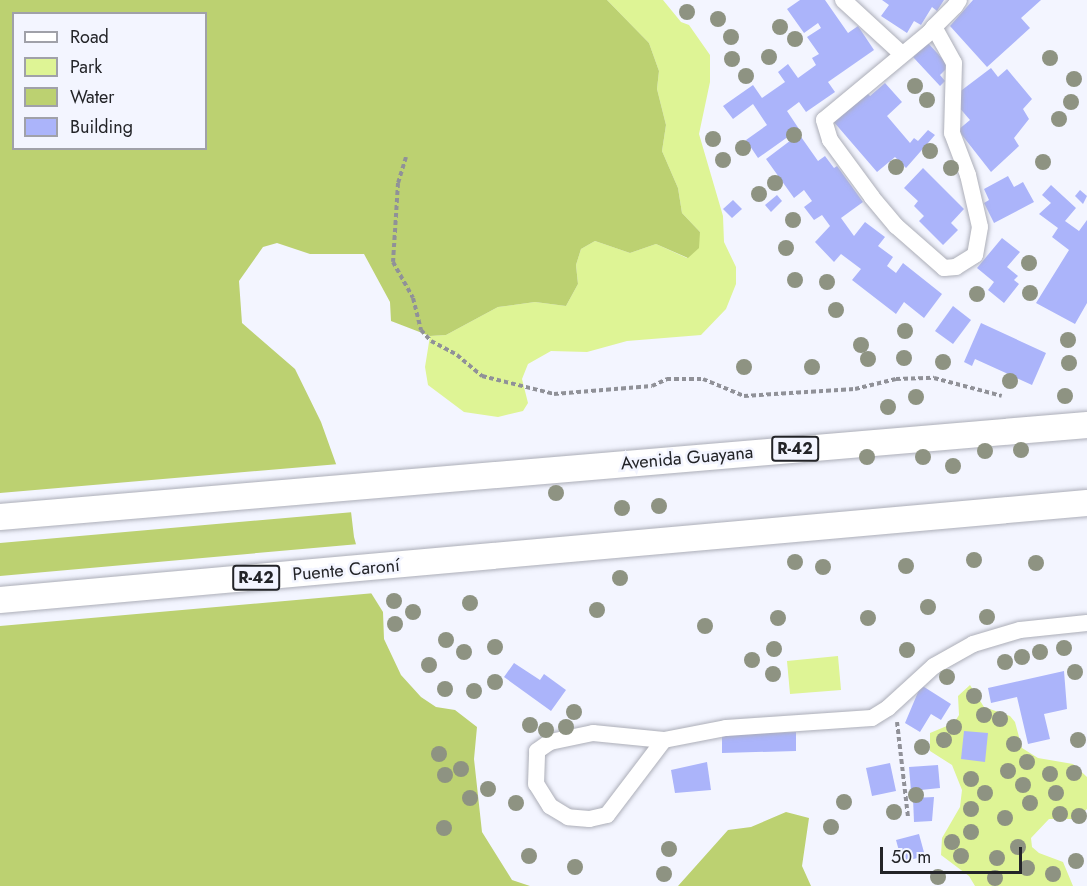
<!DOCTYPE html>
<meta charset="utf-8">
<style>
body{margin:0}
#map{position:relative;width:1087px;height:886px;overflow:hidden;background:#f3f5ff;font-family:Jost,sans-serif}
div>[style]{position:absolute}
.green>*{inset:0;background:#def495}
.water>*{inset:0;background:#bcd171}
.pier>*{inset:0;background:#f3f5ff}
.building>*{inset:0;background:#abb4fa}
.path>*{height:4px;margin-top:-2px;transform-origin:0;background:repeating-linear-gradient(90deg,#909198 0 4.5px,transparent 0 7.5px)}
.roads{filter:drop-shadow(0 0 2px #acaeb8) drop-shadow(0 0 2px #acaeb8)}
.street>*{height:16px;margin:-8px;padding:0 8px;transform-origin:8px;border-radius:8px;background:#fff}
.primary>*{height:26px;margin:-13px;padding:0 13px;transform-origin:13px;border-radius:13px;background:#fff}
.trees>*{width:16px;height:16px;margin:-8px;border-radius:50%;background:#8e9382}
span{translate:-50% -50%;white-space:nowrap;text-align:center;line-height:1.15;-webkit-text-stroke:5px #f3f5ff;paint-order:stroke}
.shield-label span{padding:2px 4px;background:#f3f5ff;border:2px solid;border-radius:4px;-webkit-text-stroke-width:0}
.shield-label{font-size:16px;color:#232428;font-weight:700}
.street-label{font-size:18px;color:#232428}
.legend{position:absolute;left:12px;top:12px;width:195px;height:138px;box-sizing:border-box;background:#f3f5ff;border:2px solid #a0a1a9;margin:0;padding:8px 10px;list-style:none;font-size:18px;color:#232428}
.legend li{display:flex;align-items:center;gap:12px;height:30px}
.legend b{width:30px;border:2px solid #a0a1a9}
.scale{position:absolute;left:880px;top:847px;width:142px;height:27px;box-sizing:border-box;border:3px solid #232428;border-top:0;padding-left:8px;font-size:18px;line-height:21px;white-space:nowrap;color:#232428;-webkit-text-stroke:4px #f3f5ff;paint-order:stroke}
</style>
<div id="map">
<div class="green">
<i style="clip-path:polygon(607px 0,663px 0,681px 22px,689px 25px,710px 55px,710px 82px,699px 134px,723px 216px,724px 242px,736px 267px,736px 284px,726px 309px,701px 335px,627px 341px,587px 352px,551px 351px,528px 364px,522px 379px,528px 403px,523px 411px,498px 417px,464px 412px,428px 385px,425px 367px,430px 336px,446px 335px,498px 307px,535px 302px,566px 306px,578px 284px,576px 265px,581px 249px,595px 241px,630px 253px,656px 244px,687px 258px,700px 232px,682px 213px,678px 188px,662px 151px,666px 125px,657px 89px,659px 71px,649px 43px)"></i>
<i style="clip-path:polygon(838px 656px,841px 690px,790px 694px,787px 661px)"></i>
<i style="clip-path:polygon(970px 685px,984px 707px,1010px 716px,1015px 722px,1022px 748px,1038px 758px,1073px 764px,1087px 777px,1087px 809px,1075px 819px,1049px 819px,1031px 838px,1032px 847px,1039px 853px,1063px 862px,1073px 886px,975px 886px,969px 876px,941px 855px,942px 838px,960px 807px,962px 790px,952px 765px,930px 751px,930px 733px,954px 723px,959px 715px,958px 696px)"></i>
</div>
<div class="water">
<i style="clip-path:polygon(evenodd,0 0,607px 0,649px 43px,659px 71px,657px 89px,666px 125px,662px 151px,678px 188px,682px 213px,700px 232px,699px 248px,688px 258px,656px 244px,630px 253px,595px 241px,581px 249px,576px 265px,578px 284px,566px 306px,535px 302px,498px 307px,446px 335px,430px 336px,391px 321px,390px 302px,364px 254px,310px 254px,277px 243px,263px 247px,239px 281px,242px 323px,295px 369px,321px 422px,350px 503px,354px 537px,368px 588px,383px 612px,384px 639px,401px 675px,421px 697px,436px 707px,455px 710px,477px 727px,474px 759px,482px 832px,512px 880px,530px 886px,0 886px,0 0,14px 14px,206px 14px,206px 148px,14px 148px,14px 14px)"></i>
<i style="clip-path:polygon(786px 812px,809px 818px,802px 866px,811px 886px,678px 886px,728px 830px,751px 827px)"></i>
</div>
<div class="pier">
<i style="clip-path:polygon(339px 464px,354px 512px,0 543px,0 493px)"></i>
<i style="clip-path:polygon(359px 544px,375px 593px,0 626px,0 576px)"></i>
</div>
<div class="building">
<i style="clip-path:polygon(800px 0,825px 0,848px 33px,858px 26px,874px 50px,828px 82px,835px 92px,806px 112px,799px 102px,787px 111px,799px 129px,758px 158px,746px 140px,767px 125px,753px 104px,733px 119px,723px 106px,753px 85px,762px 98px,785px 82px,778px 72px,788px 64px,798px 78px,816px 65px,812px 58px,819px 54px,807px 37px,821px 28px,818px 23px,804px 33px,787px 9px)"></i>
<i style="clip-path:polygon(882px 0,944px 0,937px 11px,932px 7px,921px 25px,914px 21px,907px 33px,881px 16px,889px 5px)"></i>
<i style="clip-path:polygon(973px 0,1041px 0,1021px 18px,1030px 28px,987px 67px,950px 26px)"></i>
<i style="clip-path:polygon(928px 43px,949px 66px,940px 75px,945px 81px,940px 86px,913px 57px)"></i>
<i style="clip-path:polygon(991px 68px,998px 77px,1007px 69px,1032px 99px,1023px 109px,1029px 119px,1014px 138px,1019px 146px,991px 172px,958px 130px,970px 120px,957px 105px,958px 93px)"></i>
<i style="clip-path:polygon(885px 83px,902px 102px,887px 116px,910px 143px,914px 138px,918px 141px,928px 130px,935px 135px,906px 168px,895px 157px,877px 172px,833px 121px,866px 92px,870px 96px)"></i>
<i style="clip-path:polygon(799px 134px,818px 161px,825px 156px,834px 168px,837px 166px,863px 202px,841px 218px,854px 236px,865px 222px,885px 237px,878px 246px,893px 257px,887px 266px,896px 273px,903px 263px,942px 294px,924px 318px,904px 302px,896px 314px,852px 280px,861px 269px,841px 254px,834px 262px,815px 242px,830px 226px,822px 215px,814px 220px,804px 207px,812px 201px,804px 190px,794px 198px,766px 159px)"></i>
<i style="clip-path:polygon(923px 168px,964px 209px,951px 223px,958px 230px,943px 245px,919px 221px,924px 216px,914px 206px,918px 201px,904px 188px)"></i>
<i style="clip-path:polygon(1008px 176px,1014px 187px,1023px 182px,1034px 202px,994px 223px,984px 203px,989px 200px,984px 189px)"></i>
<i style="clip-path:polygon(1051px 185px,1076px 208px,1065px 221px,1079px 231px,1087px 220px,1087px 303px,1075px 324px,1036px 303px,1069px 250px,1052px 237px,1058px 228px,1039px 214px,1051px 203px,1042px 195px)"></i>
<i style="clip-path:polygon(1080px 190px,1087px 196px,1083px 204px,1075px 196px)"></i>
<i style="clip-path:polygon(777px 195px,782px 201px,771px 212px,765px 205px)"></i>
<i style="clip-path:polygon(733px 200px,742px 209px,732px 218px,723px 209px)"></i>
<i style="clip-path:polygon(1002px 238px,1020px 252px,1007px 267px,1018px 276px,1014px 280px,1019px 284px,1004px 303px,988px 290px,994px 282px,977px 268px)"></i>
<i style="clip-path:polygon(953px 306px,971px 320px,953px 344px,935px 331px)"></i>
<i style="clip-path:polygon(981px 323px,1046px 353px,1032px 385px,975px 359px,972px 366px,964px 362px)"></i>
<i style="clip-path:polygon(514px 663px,540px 680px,544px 674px,566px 690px,551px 711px,504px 677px)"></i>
<i style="clip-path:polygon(1064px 671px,1067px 709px,1044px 714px,1050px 739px,1028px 744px,1017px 697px,991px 703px,988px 688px)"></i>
<i style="clip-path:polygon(921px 685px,951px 704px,941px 720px,931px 714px,920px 732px,905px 723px)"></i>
<i style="clip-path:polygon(964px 731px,988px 733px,985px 762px,961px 759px)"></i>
<i style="clip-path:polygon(796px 732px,796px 751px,722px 753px,722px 734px)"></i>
<i style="clip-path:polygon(707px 762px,711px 790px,675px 793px,671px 770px)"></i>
<i style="clip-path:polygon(890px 763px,896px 791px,872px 796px,866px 768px)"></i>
<i style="clip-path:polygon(938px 765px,940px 788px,911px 791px,909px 767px)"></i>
<i style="clip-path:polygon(934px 797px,932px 821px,914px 822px,913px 798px)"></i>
<i style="clip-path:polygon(919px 834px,925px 856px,902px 862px,896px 840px)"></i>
</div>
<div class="path">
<i style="left:406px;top:157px;width:27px;rotate:107deg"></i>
<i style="left:398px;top:183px;width:79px;rotate:93.6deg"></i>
<i style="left:393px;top:262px;width:41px;rotate:60.9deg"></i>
<i style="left:413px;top:298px;width:33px;rotate:76deg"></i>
<i style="left:421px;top:330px;width:15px;rotate:48deg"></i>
<i style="left:431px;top:341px;width:30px;rotate:28deg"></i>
<i style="left:457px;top:355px;width:33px;rotate:40deg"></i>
<i style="left:482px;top:376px;width:74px;rotate:14deg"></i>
<i style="left:554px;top:394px;width:98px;rotate:-4.7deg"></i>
<i style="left:652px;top:386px;width:17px;rotate:-25deg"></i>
<i style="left:667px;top:379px;width:36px"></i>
<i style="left:703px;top:379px;width:44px;rotate:22.5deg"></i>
<i style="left:744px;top:396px;width:111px;rotate:-3.6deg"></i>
<i style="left:855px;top:389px;width:42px;rotate:-13.7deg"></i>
<i style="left:896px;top:379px;width:38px;rotate:-2deg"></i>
<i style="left:934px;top:378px;width:70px;rotate:14.8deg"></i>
<i style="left:897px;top:722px;width:96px;rotate:83.4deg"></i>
</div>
<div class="roads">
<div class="street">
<i style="left:843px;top:0;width:80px;rotate:42.5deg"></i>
<i style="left:934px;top:27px;width:41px;rotate:60.9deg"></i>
<i style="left:954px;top:63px;width:70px;rotate:91.6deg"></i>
<i style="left:952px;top:133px;width:45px;rotate:69.1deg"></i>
<i style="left:968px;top:175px;width:53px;rotate:77deg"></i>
<i style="left:980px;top:227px;width:28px;rotate:100deg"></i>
<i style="left:975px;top:255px;width:22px;rotate:148deg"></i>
<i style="left:956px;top:267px;width:12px;rotate:175deg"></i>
<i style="left:944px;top:268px;width:64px;rotate:-138.8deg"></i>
<i style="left:896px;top:226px;width:38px;rotate:-130deg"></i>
<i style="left:872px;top:197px;width:71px;rotate:-126.4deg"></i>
<i style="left:830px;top:140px;width:21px;rotate:-107deg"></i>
<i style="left:824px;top:120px;width:138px;rotate:-39.7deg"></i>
<i style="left:930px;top:32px;width:6px;rotate:-51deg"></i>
<i style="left:934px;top:27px;width:30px;rotate:-45deg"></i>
<i style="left:955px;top:6px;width:7px;rotate:-56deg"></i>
<i style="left:593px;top:733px;width:71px;rotate:5.6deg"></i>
<i style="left:664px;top:740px;width:94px;rotate:127.2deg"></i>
<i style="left:607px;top:815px;width:18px;rotate:167deg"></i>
<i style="left:589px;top:819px;width:21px;rotate:-175deg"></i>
<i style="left:568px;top:817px;width:21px;rotate:-149deg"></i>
<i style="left:550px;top:806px;width:26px;rotate:-122deg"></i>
<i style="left:536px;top:784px;width:33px;rotate:-88deg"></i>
<i style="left:537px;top:751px;width:16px;rotate:-35deg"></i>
<i style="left:550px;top:742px;width:44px;rotate:-11.8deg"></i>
<i style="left:664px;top:740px;width:63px;rotate:-11deg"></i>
<i style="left:726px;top:728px;width:146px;rotate:-3.9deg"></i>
<i style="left:872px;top:718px;width:19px;rotate:-32deg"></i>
<i style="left:888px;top:708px;width:62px;rotate:-42.4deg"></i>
<i style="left:934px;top:666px;width:45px;rotate:-29.4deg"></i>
<i style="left:973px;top:644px;width:49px;rotate:-16.6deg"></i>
<i style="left:1020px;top:630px;width:67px;rotate:-6deg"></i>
</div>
<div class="primary">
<i style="left:0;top:517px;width:1091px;rotate:-4.84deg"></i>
<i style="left:0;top:600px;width:1091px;rotate:-5.1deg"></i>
</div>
</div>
<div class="trees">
<i style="left:687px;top:12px"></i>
<i style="left:718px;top:19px"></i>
<i style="left:780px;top:27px"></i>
<i style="left:731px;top:37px"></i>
<i style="left:795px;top:39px"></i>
<i style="left:769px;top:57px"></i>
<i style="left:1050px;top:58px"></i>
<i style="left:732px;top:59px"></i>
<i style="left:746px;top:76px"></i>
<i style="left:1074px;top:79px"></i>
<i style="left:915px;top:86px"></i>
<i style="left:927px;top:100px"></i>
<i style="left:1071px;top:102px"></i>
<i style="left:1059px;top:119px"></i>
<i style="left:794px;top:135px"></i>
<i style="left:713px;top:139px"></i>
<i style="left:743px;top:148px"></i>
<i style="left:930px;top:151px"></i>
<i style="left:723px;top:160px"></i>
<i style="left:1043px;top:162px"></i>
<i style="left:896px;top:167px"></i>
<i style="left:951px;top:168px"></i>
<i style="left:775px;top:183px"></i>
<i style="left:759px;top:194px"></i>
<i style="left:793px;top:220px"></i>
<i style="left:786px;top:248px"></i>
<i style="left:1029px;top:263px"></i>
<i style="left:795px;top:280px"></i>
<i style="left:827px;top:282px"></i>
<i style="left:1030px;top:293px"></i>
<i style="left:977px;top:294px"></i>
<i style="left:836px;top:310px"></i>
<i style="left:905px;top:331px"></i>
<i style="left:1068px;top:340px"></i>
<i style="left:861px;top:345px"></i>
<i style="left:904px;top:358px"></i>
<i style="left:868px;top:359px"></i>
<i style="left:943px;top:362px"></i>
<i style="left:1069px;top:363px"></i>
<i style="left:744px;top:367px"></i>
<i style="left:812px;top:367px"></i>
<i style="left:1010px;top:381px"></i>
<i style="left:1065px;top:396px"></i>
<i style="left:916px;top:397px"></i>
<i style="left:888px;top:407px"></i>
<i style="left:1021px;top:450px"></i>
<i style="left:985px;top:451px"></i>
<i style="left:867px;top:457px"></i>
<i style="left:923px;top:457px"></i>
<i style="left:953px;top:466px"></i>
<i style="left:556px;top:493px"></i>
<i style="left:659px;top:506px"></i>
<i style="left:622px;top:508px"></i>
<i style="left:974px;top:560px"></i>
<i style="left:795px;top:562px"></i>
<i style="left:1036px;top:563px"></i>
<i style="left:906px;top:566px"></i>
<i style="left:823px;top:567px"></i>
<i style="left:620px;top:578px"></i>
<i style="left:394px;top:601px"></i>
<i style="left:470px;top:603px"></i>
<i style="left:928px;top:607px"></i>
<i style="left:597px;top:610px"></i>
<i style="left:413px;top:612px"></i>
<i style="left:987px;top:617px"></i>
<i style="left:778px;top:618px"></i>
<i style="left:868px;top:618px"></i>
<i style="left:395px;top:624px"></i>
<i style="left:705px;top:626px"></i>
<i style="left:446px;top:640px"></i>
<i style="left:495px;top:647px"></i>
<i style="left:1064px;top:648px"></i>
<i style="left:774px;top:649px"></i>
<i style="left:907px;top:650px"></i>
<i style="left:464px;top:652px"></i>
<i style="left:1040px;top:652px"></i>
<i style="left:1022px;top:657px"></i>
<i style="left:752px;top:660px"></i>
<i style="left:1005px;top:662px"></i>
<i style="left:429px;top:665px"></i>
<i style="left:1075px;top:672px"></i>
<i style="left:773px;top:674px"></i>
<i style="left:947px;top:677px"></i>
<i style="left:495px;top:682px"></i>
<i style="left:445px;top:689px"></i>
<i style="left:474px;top:691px"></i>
<i style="left:974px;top:696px"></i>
<i style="left:574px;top:712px"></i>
<i style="left:984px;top:715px"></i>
<i style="left:1000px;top:719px"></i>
<i style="left:530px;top:725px"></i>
<i style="left:566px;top:727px"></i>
<i style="left:954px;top:727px"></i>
<i style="left:546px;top:730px"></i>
<i style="left:944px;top:740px"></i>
<i style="left:1078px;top:740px"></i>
<i style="left:1014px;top:744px"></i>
<i style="left:922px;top:747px"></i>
<i style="left:439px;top:754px"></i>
<i style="left:1027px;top:762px"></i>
<i style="left:461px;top:769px"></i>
<i style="left:1008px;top:771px"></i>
<i style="left:1074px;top:773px"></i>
<i style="left:1050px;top:774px"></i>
<i style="left:445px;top:775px"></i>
<i style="left:971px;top:779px"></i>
<i style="left:1023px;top:785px"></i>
<i style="left:488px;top:789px"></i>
<i style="left:985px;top:793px"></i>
<i style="left:1056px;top:793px"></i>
<i style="left:916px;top:795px"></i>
<i style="left:470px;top:798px"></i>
<i style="left:844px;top:802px"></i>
<i style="left:516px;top:803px"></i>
<i style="left:1030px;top:803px"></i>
<i style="left:971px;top:809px"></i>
<i style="left:894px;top:812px"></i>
<i style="left:1060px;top:814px"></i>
<i style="left:1079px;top:816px"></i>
<i style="left:1005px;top:818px"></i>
<i style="left:831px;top:827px"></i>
<i style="left:444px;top:828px"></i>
<i style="left:971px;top:832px"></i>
<i style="left:952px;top:842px"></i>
<i style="left:1018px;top:847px"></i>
<i style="left:669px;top:849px"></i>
<i style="left:529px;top:856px"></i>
<i style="left:961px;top:856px"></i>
<i style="left:997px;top:858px"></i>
<i style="left:1076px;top:861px"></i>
<i style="left:575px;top:867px"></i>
<i style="left:1027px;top:868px"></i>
<i style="left:664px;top:874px"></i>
<i style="left:1053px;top:874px"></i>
<i style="left:938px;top:877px"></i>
<i style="left:995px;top:878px"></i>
</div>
<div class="shield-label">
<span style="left:795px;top:449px">R-42</span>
<span style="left:256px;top:578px">R-42</span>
</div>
<div class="street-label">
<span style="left:687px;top:458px;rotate:-5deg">Avenida Guayana</span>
<span style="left:346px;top:570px;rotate:-5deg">Puente Caroní</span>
</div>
<ul class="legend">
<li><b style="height:8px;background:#fff"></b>Road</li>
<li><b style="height:16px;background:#def495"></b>Park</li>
<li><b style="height:16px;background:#bcd171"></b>Water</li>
<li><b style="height:16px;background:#abb4fa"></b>Building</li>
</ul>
<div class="scale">50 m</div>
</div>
